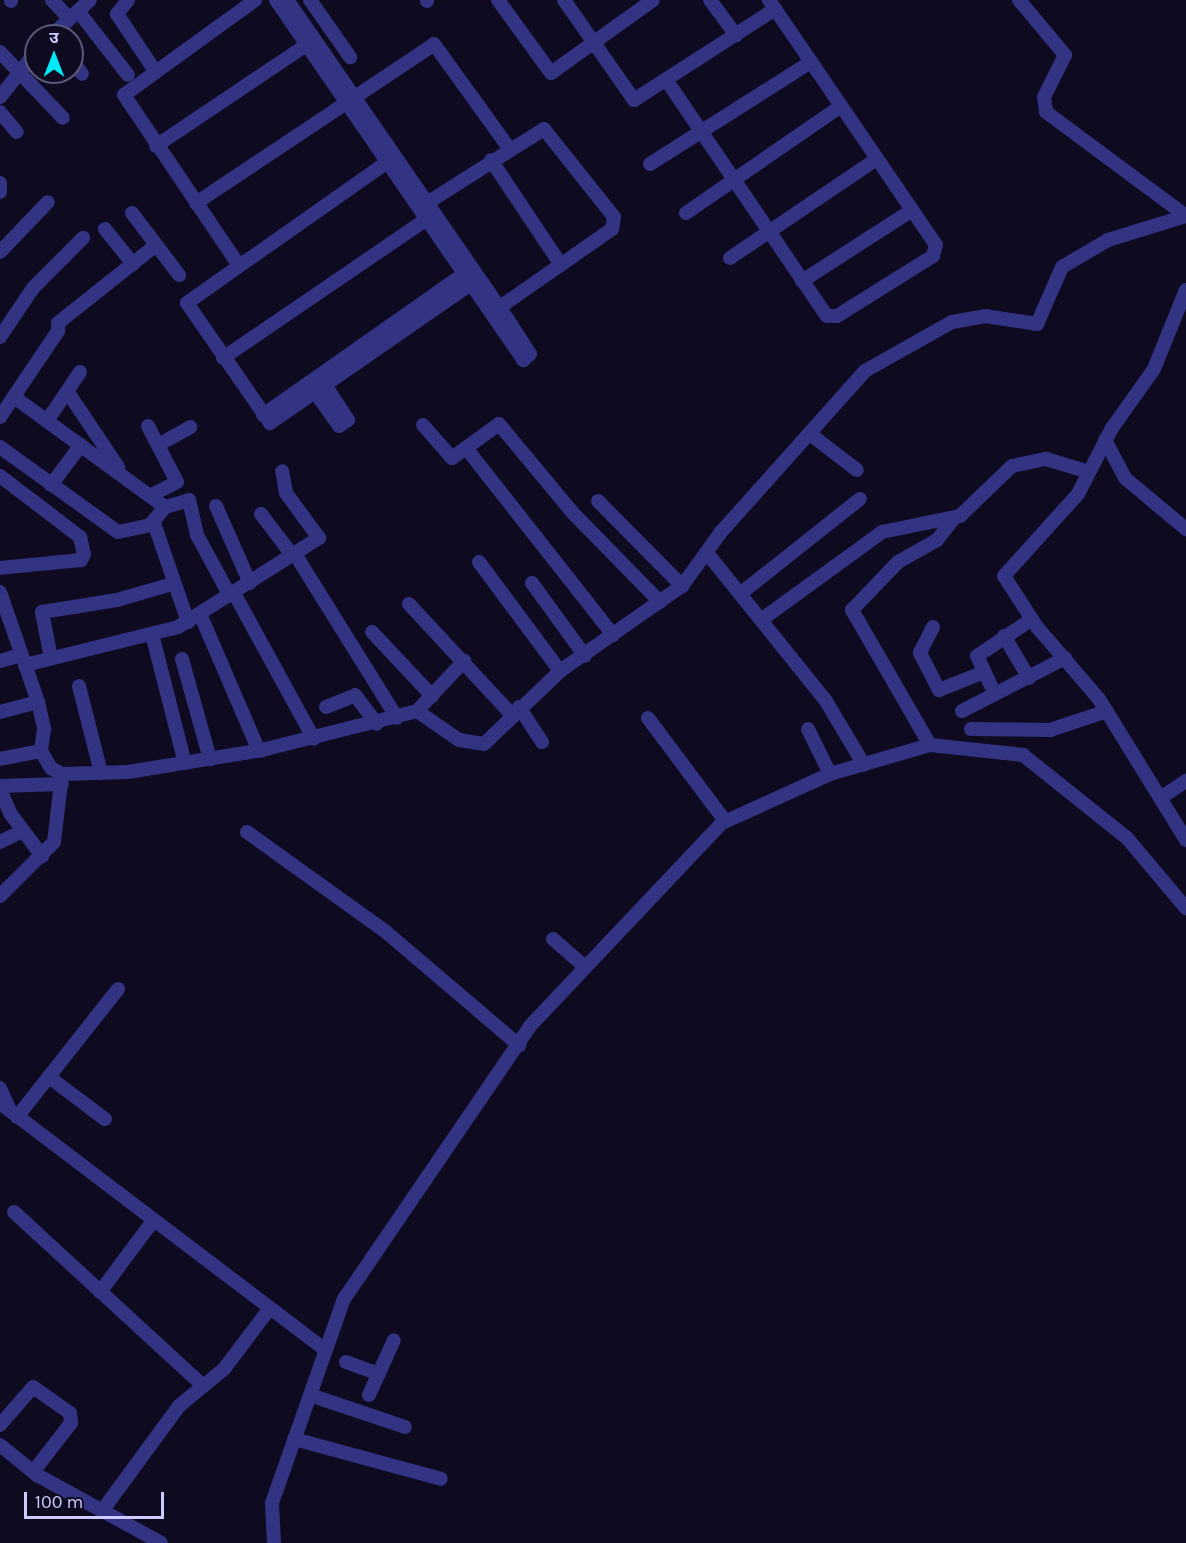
<!DOCTYPE html>
<meta charset="utf-8">
<style>
body{margin:0}
#map{position:relative;width:1186px;height:1543px;overflow:hidden;background:#0e0b21;font-family:Karla,"Noto Sans Devanagari",sans-serif}
div>[style]{position:absolute}
.minor>*{height:14px;margin:-7px;padding:0 7px;transform-origin:7px;border-radius:7px;background:#323383}
span{translate:-50% -50%;white-space:nowrap;text-align:center;line-height:1.15;-webkit-text-stroke:6px #0e0b21;paint-order:stroke}
.north{position:absolute;left:24px;top:24px;width:60px;height:60px;box-sizing:border-box;background:#0e0b21;border:2px solid #5b587a;border-radius:50%;rotate:0deg;font-size:16px;font-weight:700;line-height:24px;text-align:center;color:#cecbff}
.north::after{content:'';display:block;margin:auto;width:21px;height:27px;background:#00e9f6;clip-path:polygon(50% 0,100% 100%,50% 72%,0 100%)}
.scale{position:absolute;left:24px;top:1492px;width:140px;height:27px;box-sizing:border-box;border:3px solid #cecbff;border-top:0;padding-left:8px;font-size:18px;line-height:21px;white-space:nowrap;color:#cecbff;-webkit-text-stroke:4px #0e0b21;paint-order:stroke}
</style>
<div id="map">
<div class="minor">
<i style="left:11px;top:0;width:1px;rotate:90deg"></i>
<i style="left:52px;top:0;width:25px;rotate:47deg"></i>
<i style="left:128px;top:0;width:18px;rotate:128deg"></i>
<i style="left:117px;top:14px;width:69px;rotate:56.3deg"></i>
<i style="left:276px;top:0;width:437px;rotate:55.5deg"></i>
<i style="left:523px;top:360px;width:9px;rotate:-41deg"></i>
<i style="left:530px;top:354px;width:40px;rotate:-122.9deg"></i>
<i style="left:508px;top:320px;width:389px;rotate:-124.6deg"></i>
<i style="left:310px;top:0;width:70px;rotate:54.9deg"></i>
<i style="left:427px;top:0;width:1px;rotate:90deg"></i>
<i style="left:498px;top:0;width:90px;rotate:54deg"></i>
<i style="left:551px;top:73px;width:125px;rotate:-35.6deg"></i>
<i style="left:564px;top:0;width:122px;rotate:55deg"></i>
<i style="left:634px;top:100px;width:168px;rotate:-32.8deg"></i>
<i style="left:710px;top:0;width:44px;rotate:53.4deg"></i>
<i style="left:1019px;top:0;width:72px;rotate:50.1deg"></i>
<i style="left:1065px;top:55px;width:47px;rotate:116.6deg"></i>
<i style="left:1044px;top:97px;width:15px;rotate:82deg"></i>
<i style="left:1046px;top:112px;width:174px;rotate:36.6deg"></i>
<i style="left:78px;top:11px;width:81px;rotate:52deg"></i>
<i style="left:51px;top:36px;width:53px;rotate:-42.7deg"></i>
<i style="left:0;top:52px;width:91px;rotate:46.3deg"></i>
<i style="left:72px;top:60px;width:17px;rotate:54deg"></i>
<i style="left:667px;top:81px;width:284px;rotate:55.8deg"></i>
<i style="left:827px;top:316px;width:10px"></i>
<i style="left:837px;top:316px;width:113px;rotate:-32deg"></i>
<i style="left:933px;top:256px;width:11px;rotate:-75deg"></i>
<i style="left:936px;top:245px;width:297px;rotate:-124.3deg"></i>
<i style="left:0;top:97px;width:58px;rotate:-51.3deg"></i>
<i style="left:0;top:112px;width:26px;rotate:50deg"></i>
<i style="left:156px;top:146px;width:190px;rotate:-33.9deg"></i>
<i style="left:393px;top:158px;width:252px;rotate:144.9deg"></i>
<i style="left:187px;top:303px;width:146px;rotate:55.3deg"></i>
<i style="left:270px;top:423px;width:249px;rotate:-34.7deg"></i>
<i style="left:491px;top:160px;width:126px;rotate:56.3deg"></i>
<i style="left:650px;top:164px;width:191px;rotate:-32.4deg"></i>
<i style="left:0;top:183px;width:9px;rotate:90deg"></i>
<i style="left:196px;top:203px;width:286px;rotate:-33.7deg"></i>
<i style="left:434px;top:44px;width:128px;rotate:54.2deg"></i>
<i style="left:427px;top:203px;width:138px;rotate:-32.3deg"></i>
<i style="left:544px;top:129px;width:112px;rotate:51.5deg"></i>
<i style="left:614px;top:217px;width:12px;rotate:99deg"></i>
<i style="left:612px;top:229px;width:136px;rotate:145.1deg"></i>
<i style="left:132px;top:213px;width:78px;rotate:52.8deg"></i>
<i style="left:686px;top:213px;width:188px;rotate:-34.6deg"></i>
<i style="left:105px;top:229px;width:45px;rotate:51.3deg"></i>
<i style="left:0;top:252px;width:69px;rotate:-46.2deg"></i>
<i style="left:730px;top:258px;width:177px;rotate:-34deg"></i>
<i style="left:238px;top:264px;width:204px;rotate:-124deg"></i>
<i style="left:124px;top:95px;width:162px;rotate:-35.9deg"></i>
<i style="left:802px;top:281px;width:131px;rotate:-32.8deg"></i>
<i style="left:1186px;top:290px;width:85px;rotate:112.1deg"></i>
<i style="left:1154px;top:369px;width:72px;rotate:125.4deg"></i>
<i style="left:1112px;top:428px;width:74px;rotate:117.3deg"></i>
<i style="left:1078px;top:494px;width:110px;rotate:132.1deg"></i>
<i style="left:1004px;top:576px;width:61px;rotate:57.1deg"></i>
<i style="left:1037px;top:627px;width:95px;rotate:49.3deg"></i>
<i style="left:1099px;top:699px;width:166px;rotate:58.3deg"></i>
<i style="left:0;top:337px;width:59px;rotate:-56deg"></i>
<i style="left:33px;top:288px;width:71px;rotate:-45deg"></i>
<i style="left:223px;top:358px;width:250px;rotate:-34.3deg"></i>
<i style="left:310px;top:385px;width:50px;rotate:54.7deg"></i>
<i style="left:339px;top:426px;width:11px;rotate:-34deg"></i>
<i style="left:348px;top:420px;width:51px;rotate:-123.1deg"></i>
<i style="left:67px;top:391px;width:92px;rotate:56.1deg"></i>
<i style="left:14px;top:397px;width:187px;rotate:36.1deg"></i>
<i style="left:263px;top:415px;width:251px;rotate:-35.1deg"></i>
<i style="left:0;top:417px;width:104px;rotate:-56deg"></i>
<i style="left:58px;top:331px;width:8px;rotate:-90deg"></i>
<i style="left:58px;top:323px;width:125px;rotate:-38.5deg"></i>
<i style="left:47px;top:421px;width:59px;rotate:-56deg"></i>
<i style="left:423px;top:425px;width:44px;rotate:48.7deg"></i>
<i style="left:452px;top:458px;width:58px;rotate:-35.9deg"></i>
<i style="left:499px;top:424px;width:114px;rotate:50.3deg"></i>
<i style="left:572px;top:512px;width:126px;rotate:45.6deg"></i>
<i style="left:148px;top:426px;width:63px;rotate:62.6deg"></i>
<i style="left:177px;top:482px;width:30px;rotate:153deg"></i>
<i style="left:810px;top:434px;width:59px;rotate:37.5deg"></i>
<i style="left:1105px;top:440px;width:43px;rotate:62.2deg"></i>
<i style="left:1125px;top:478px;width:80px;rotate:39.9deg"></i>
<i style="left:158px;top:445px;width:37px;rotate:-29deg"></i>
<i style="left:0;top:447px;width:145px;rotate:35.8deg"></i>
<i style="left:118px;top:532px;width:33px;rotate:-12deg"></i>
<i style="left:150px;top:525px;width:23px;rotate:-50deg"></i>
<i style="left:165px;top:507px;width:25px;rotate:-16deg"></i>
<i style="left:189px;top:500px;width:36px;rotate:77deg"></i>
<i style="left:197px;top:535px;width:69px;rotate:61.6deg"></i>
<i style="left:466px;top:448px;width:238px;rotate:51.8deg"></i>
<i style="left:0;top:476px;width:101px;rotate:37.3deg"></i>
<i style="left:80px;top:537px;width:17px;rotate:77deg"></i>
<i style="left:84px;top:554px;width:7px;rotate:117deg"></i>
<i style="left:81px;top:560px;width:81px;rotate:174.4deg"></i>
<i style="left:51px;top:485px;width:50px;rotate:-53.1deg"></i>
<i style="left:598px;top:501px;width:120px;rotate:45.3deg"></i>
<i style="left:216px;top:506px;width:84px;rotate:66.2deg"></i>
<i style="left:261px;top:514px;width:53px;rotate:52.7deg"></i>
<i style="left:154px;top:523px;width:105px;rotate:71deg"></i>
<i style="left:707px;top:553px;width:190px;rotate:51.2deg"></i>
<i style="left:826px;top:701px;width:74px;rotate:59.3deg"></i>
<i style="left:295px;top:554px;width:193px;rotate:58.1deg"></i>
<i style="left:479px;top:562px;width:136px;rotate:53.4deg"></i>
<i style="left:532px;top:583px;width:90px;rotate:54deg"></i>
<i style="left:0;top:592px;width:116px;rotate:70.9deg"></i>
<i style="left:38px;top:702px;width:28px;rotate:77deg"></i>
<i style="left:44px;top:729px;width:22px;rotate:98deg"></i>
<i style="left:234px;top:593px;width:166px;rotate:61.3deg"></i>
<i style="left:740px;top:594px;width:153px;rotate:-38.4deg"></i>
<i style="left:409px;top:604px;width:151px;rotate:47.1deg"></i>
<i style="left:200px;top:614px;width:149px;rotate:66.7deg"></i>
<i style="left:761px;top:620px;width:150px;rotate:-36deg"></i>
<i style="left:882px;top:532px;width:80px;rotate:-11.6deg"></i>
<i style="left:960px;top:516px;width:72px;rotate:-43.9deg"></i>
<i style="left:1012px;top:466px;width:35px;rotate:-12deg"></i>
<i style="left:1046px;top:459px;width:45px;rotate:16.8deg"></i>
<i style="left:933px;top:627px;width:29px;rotate:117deg"></i>
<i style="left:920px;top:653px;width:42px;rotate:62.8deg"></i>
<i style="left:939px;top:690px;width:48px;rotate:-21.8deg"></i>
<i style="left:372px;top:632px;width:88px;rotate:46.8deg"></i>
<i style="left:152px;top:634px;width:133px;rotate:75.7deg"></i>
<i style="left:1004px;top:636px;width:49px;rotate:59.2deg"></i>
<i style="left:51px;top:658px;width:47px;rotate:-101.1deg"></i>
<i style="left:42px;top:612px;width:76px;rotate:-9.1deg"></i>
<i style="left:117px;top:600px;width:57px;rotate:-16.2deg"></i>
<i style="left:182px;top:659px;width:104px;rotate:74.4deg"></i>
<i style="left:0;top:661px;width:22px;rotate:-16deg"></i>
<i style="left:25px;top:665px;width:158px;rotate:-13.9deg"></i>
<i style="left:178px;top:627px;width:167px;rotate:-32.3deg"></i>
<i style="left:319px;top:538px;width:56px;rotate:-126.3deg"></i>
<i style="left:286px;top:493px;width:22px;rotate:-100deg"></i>
<i style="left:79px;top:686px;width:90px;rotate:75.8deg"></i>
<i style="left:995px;top:694px;width:42px;rotate:-115.3deg"></i>
<i style="left:977px;top:656px;width:66px;rotate:-33.9deg"></i>
<i style="left:326px;top:707px;width:31px;rotate:-22deg"></i>
<i style="left:355px;top:695px;width:36px;rotate:53deg"></i>
<i style="left:519px;top:707px;width:42px;rotate:56.7deg"></i>
<i style="left:417px;top:711px;width:69px;rotate:-46.8deg"></i>
<i style="left:962px;top:711px;width:116px;rotate:-27.2deg"></i>
<i style="left:0;top:712px;width:39px;rotate:-15deg"></i>
<i style="left:648px;top:718px;width:129px;rotate:53.2deg"></i>
<i style="left:808px;top:729px;width:50px;rotate:63.9deg"></i>
<i style="left:971px;top:729px;width:79px;rotate:0.7deg"></i>
<i style="left:1050px;top:730px;width:60px;rotate:-18.4deg"></i>
<i style="left:930px;top:745px;width:156px;rotate:-120deg"></i>
<i style="left:852px;top:610px;width:66px;rotate:-46.2deg"></i>
<i style="left:898px;top:562px;width:45px;rotate:-29.4deg"></i>
<i style="left:937px;top:540px;width:28px;rotate:-52deg"></i>
<i style="left:0;top:759px;width:42px;rotate:-11deg"></i>
<i style="left:41px;top:751px;width:20px;rotate:60deg"></i>
<i style="left:51px;top:768px;width:13px;rotate:29deg"></i>
<i style="left:62px;top:774px;width:66px;rotate:-1.7deg"></i>
<i style="left:128px;top:772px;width:136px;rotate:-9.3deg"></i>
<i style="left:262px;top:750px;width:160px;rotate:-14.1deg"></i>
<i style="left:417px;top:711px;width:51px;rotate:34.6deg"></i>
<i style="left:459px;top:740px;width:25px;rotate:9deg"></i>
<i style="left:484px;top:744px;width:105px;rotate:-43.8deg"></i>
<i style="left:560px;top:671px;width:149px;rotate:-34.9deg"></i>
<i style="left:682px;top:586px;width:67px;rotate:-54.2deg"></i>
<i style="left:721px;top:532px;width:216px;rotate:-48.2deg"></i>
<i style="left:865px;top:371px;width:100px;rotate:-29.4deg"></i>
<i style="left:952px;top:322px;width:34px;rotate:-10deg"></i>
<i style="left:985px;top:316px;width:53px;rotate:8.7deg"></i>
<i style="left:1037px;top:324px;width:62px;rotate:-66.3deg"></i>
<i style="left:1062px;top:267px;width:53px;rotate:-30.4deg"></i>
<i style="left:1108px;top:240px;width:82px;rotate:-17.1deg"></i>
<i style="left:0;top:786px;width:62px;rotate:-1.8deg"></i>
<i style="left:0;top:789px;width:26px;rotate:67deg"></i>
<i style="left:10px;top:813px;width:54px;rotate:53.3deg"></i>
<i style="left:1162px;top:797px;width:29px;rotate:-34deg"></i>
<i style="left:247px;top:832px;width:171px;rotate:35.7deg"></i>
<i style="left:386px;top:932px;width:175px;rotate:40.4deg"></i>
<i style="left:0;top:842px;width:25px;rotate:-26deg"></i>
<i style="left:0;top:896px;width:76px;rotate:-45deg"></i>
<i style="left:54px;top:842px;width:68px;rotate:-83.3deg"></i>
<i style="left:553px;top:939px;width:43px;rotate:41.2deg"></i>
<i style="left:49px;top:1077px;width:70px;rotate:36.9deg"></i>
<i style="left:0;top:1088px;width:24px;rotate:66deg"></i>
<i style="left:0;top:1103px;width:409px;rotate:37.2deg"></i>
<i style="left:17px;top:1117px;width:163px;rotate:-51.7deg"></i>
<i style="left:14px;top:1212px;width:257px;rotate:42.6deg"></i>
<i style="left:100px;top:1292px;width:89px;rotate:-53.3deg"></i>
<i style="left:346px;top:1362px;width:35px;rotate:20deg"></i>
<i style="left:310px;top:1395px;width:100px;rotate:18.6deg"></i>
<i style="left:369px;top:1395px;width:60px;rotate:-65.6deg"></i>
<i style="left:0;top:1425px;width:50px;rotate:-49deg"></i>
<i style="left:33px;top:1387px;width:45px;rotate:35.1deg"></i>
<i style="left:70px;top:1413px;width:10px;rotate:84deg"></i>
<i style="left:71px;top:1423px;width:62px;rotate:127.8deg"></i>
<i style="left:294px;top:1439px;width:152px;rotate:15.2deg"></i>
<i style="left:0;top:1445px;width:48px;rotate:39deg"></i>
<i style="left:37px;top:1475px;width:141px;rotate:28.7deg"></i>
<i style="left:102px;top:1511px;width:130px;rotate:-53.7deg"></i>
<i style="left:179px;top:1406px;width:58px;rotate:-39.4deg"></i>
<i style="left:224px;top:1369px;width:76px;rotate:-53deg"></i>
<i style="left:274px;top:1543px;width:40px;rotate:-92.9deg"></i>
<i style="left:272px;top:1503px;width:216px;rotate:-70.6deg"></i>
<i style="left:344px;top:1299px;width:330px;rotate:-55.7deg"></i>
<i style="left:530px;top:1026px;width:279px;rotate:-46.6deg"></i>
<i style="left:722px;top:823px;width:119px;rotate:-24.4deg"></i>
<i style="left:830px;top:774px;width:104px;rotate:-16.2deg"></i>
<i style="left:930px;top:745px;width:94px;rotate:6.1deg"></i>
<i style="left:1023px;top:755px;width:133px;rotate:38.6deg"></i>
<i style="left:1127px;top:838px;width:92px;rotate:49.9deg"></i>
</div>
<div class="north">उ</div>
<div class="scale">100 m</div>
</div>
